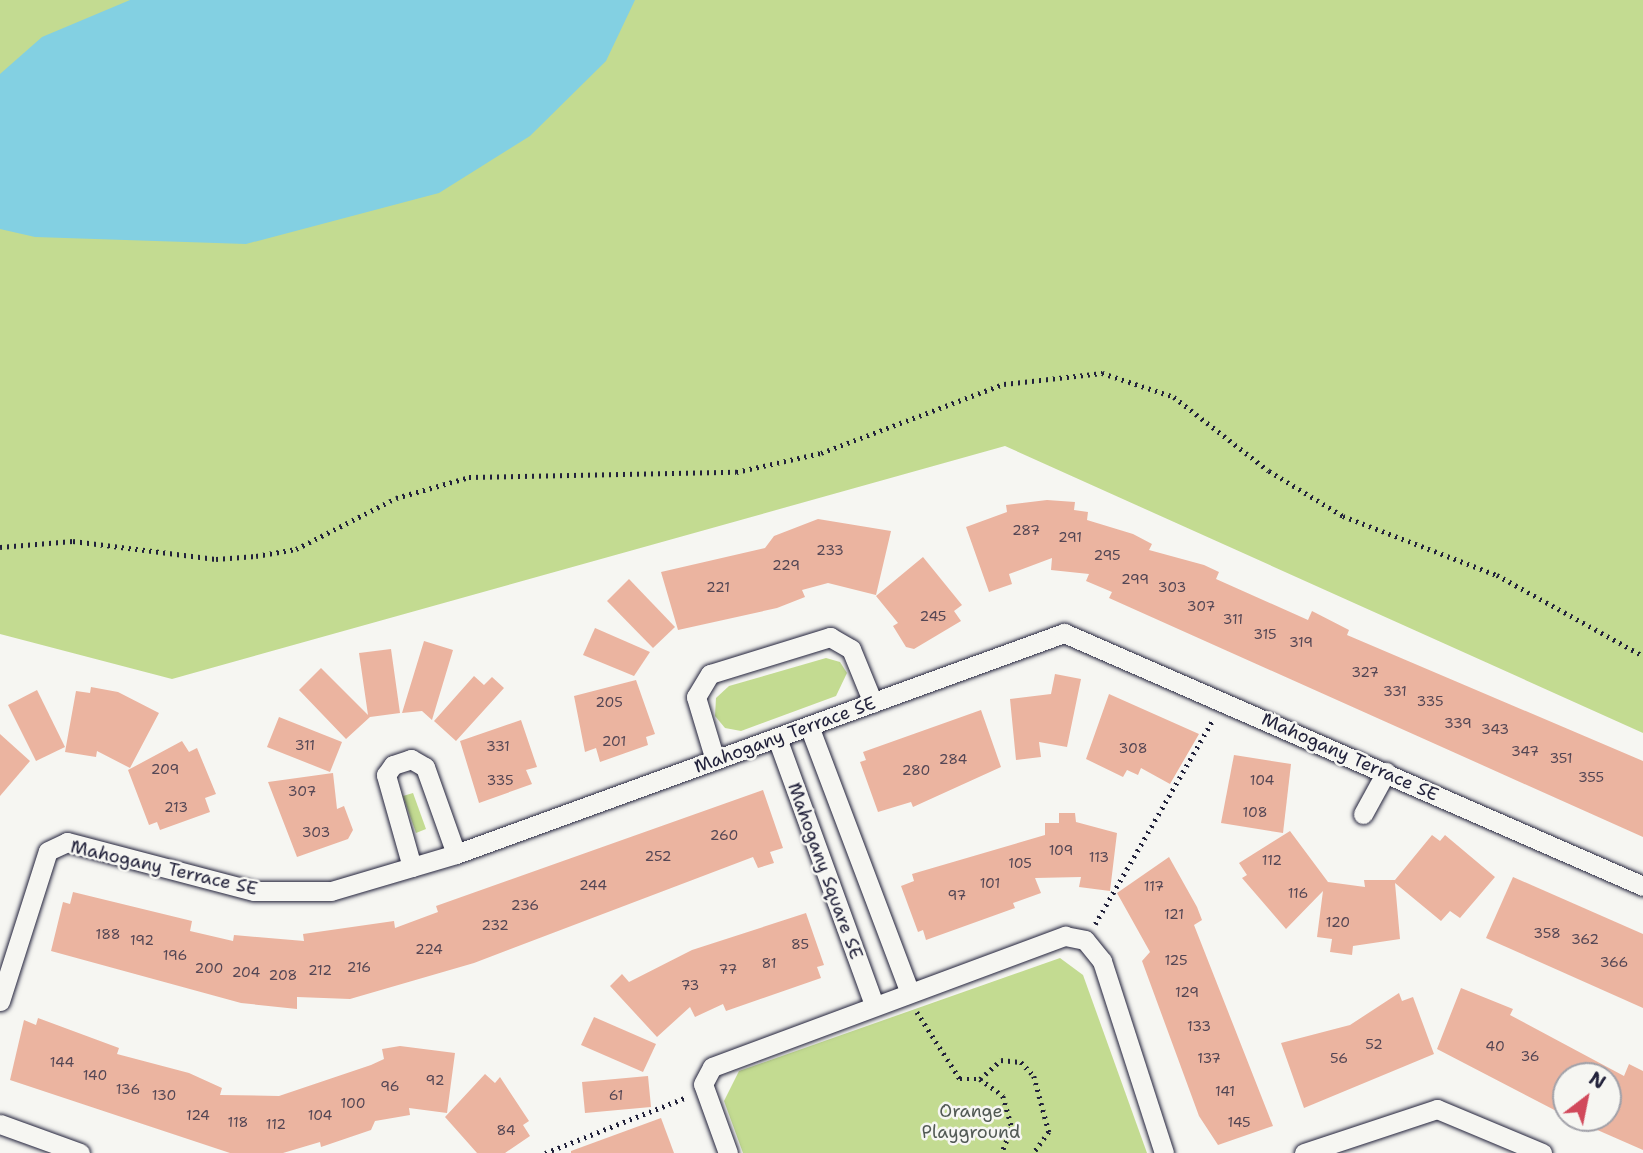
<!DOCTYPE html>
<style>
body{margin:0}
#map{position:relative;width:1643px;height:1153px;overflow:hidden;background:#f6f6f2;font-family:"Shantell Sans",sans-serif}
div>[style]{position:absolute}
.green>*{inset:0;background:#c3db91}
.water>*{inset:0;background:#83d0e2}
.building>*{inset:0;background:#ebb4a0}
.path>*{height:4.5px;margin-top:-2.25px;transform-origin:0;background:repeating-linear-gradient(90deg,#22223b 0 2px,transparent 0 7px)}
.roads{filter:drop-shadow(0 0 2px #22223b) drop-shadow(0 0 2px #22223b)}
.minor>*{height:19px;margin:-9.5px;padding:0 9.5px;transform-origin:9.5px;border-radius:9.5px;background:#f6f6f2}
span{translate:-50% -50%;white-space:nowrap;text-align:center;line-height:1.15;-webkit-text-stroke:5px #f6f6f2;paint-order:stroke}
.number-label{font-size:14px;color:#544654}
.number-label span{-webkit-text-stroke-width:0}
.street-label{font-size:18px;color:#22223b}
.park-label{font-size:18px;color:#525a55}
.north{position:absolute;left:1552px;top:1062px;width:70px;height:70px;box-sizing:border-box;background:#f6f6f2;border:2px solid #a1a1a9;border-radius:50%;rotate:32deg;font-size:19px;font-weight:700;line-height:28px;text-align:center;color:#22223b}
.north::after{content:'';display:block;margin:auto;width:24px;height:32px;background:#d1495b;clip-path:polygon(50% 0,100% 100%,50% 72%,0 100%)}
</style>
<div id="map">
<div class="green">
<i style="clip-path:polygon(0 0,1643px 0,1643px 733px,1005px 446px,172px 679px,0 634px)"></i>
<i style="clip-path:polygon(826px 658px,840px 662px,847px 673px,836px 696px,741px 731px,725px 728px,715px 716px,716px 698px,729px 686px)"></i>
<i style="clip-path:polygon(413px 793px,426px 829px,416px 833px,403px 796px)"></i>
<i style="clip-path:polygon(1060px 958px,1083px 975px,1147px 1153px,743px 1153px,724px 1101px,739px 1071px)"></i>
</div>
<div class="water">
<i style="clip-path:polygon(130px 0,635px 0,606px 61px,530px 136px,439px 193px,246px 244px,35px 237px,0 229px,0 74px,42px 37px)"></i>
</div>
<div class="building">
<i style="clip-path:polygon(1047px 500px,1075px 502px,1074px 510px,1088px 512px,1087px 520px,1133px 534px,1152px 544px,1149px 550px,1204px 565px,1219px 572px,1216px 579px,1308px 620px,1312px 611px,1349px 630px,1347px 635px,1643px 761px,1643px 837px,1109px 598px,1112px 592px,1086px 581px,1089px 574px,1051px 570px,1052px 558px,1009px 574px,1012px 584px,989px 592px,966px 527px,1007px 512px,1006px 505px)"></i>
<i style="clip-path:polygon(818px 519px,891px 531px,876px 595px,828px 583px,802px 590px,805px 597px,777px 608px,678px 630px,661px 572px,765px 548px,774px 536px)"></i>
<i style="clip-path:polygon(923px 557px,962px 605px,954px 611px,961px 621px,914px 649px,906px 647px,893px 626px,898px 623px,876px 596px)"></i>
<i style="clip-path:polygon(629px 579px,675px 627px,653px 648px,607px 601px)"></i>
<i style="clip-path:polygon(595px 628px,650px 652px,634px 676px,583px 655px)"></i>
<i style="clip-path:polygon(424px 641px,453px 650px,432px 720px,422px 711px,402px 713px)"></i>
<i style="clip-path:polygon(391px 649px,400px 713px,370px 717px,346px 739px,299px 690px,321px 668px,368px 715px,359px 653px)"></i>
<i style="clip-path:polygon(1055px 674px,1081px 679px,1067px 747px,1039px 742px,1041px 757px,1016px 760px,1010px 699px,1051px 694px)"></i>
<i style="clip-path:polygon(474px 676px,484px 685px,492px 677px,504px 688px,456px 741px,434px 721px)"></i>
<i style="clip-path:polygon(636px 680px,655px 734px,646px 737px,648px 745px,600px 762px,596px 748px,585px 752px,574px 696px)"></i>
<i style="clip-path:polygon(91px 687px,118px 692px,159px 713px,130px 768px,97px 751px,96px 757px,65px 752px,76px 691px,90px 693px)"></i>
<i style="clip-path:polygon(37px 690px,65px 747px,36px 761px,8px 705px)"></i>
<i style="clip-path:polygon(1109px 694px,1199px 734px,1170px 784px,1141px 768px,1138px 775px,1127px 770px,1123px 777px,1086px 759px)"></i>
<i style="clip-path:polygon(981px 710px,1001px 767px,913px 807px,911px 802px,878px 812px,860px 762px,866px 760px,863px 752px)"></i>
<i style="clip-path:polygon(279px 717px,342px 742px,330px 772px,267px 747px)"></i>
<i style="clip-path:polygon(521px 720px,537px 767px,526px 770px,532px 784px,479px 803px,460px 741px)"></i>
<i style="clip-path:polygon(0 734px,30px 761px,0 796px)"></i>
<i style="clip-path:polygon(182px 741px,189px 752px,197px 748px,216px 794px,205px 798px,210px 812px,160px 830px,157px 822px,149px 825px,128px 770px)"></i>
<i style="clip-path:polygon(1234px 755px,1291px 764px,1283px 833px,1221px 823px)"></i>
<i style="clip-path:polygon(333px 773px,337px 809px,344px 806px,353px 830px,348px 839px,297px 857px,268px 782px)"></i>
<i style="clip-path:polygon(763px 790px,783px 848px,770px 852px,774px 863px,758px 868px,753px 857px,474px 963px,350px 999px,297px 997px,297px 1009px,241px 1003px,51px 951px,63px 902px,70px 904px,73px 892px,192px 921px,190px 931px,233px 941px,234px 935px,304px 941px,303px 934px,394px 921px,395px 928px,438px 912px,436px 906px)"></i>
<i style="clip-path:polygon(1059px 813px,1075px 813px,1076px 822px,1117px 833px,1110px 891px,1079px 887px,1081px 877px,1035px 878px,1041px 893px,1013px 903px,1015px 908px,926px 940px,923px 930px,918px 932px,901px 886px,914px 881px,912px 874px,1045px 835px,1045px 823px,1059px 823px)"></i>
<i style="clip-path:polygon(1290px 831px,1328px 882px,1365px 887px,1364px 880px,1395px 880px,1432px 835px,1440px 841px,1445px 835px,1495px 877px,1460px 918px,1450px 911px,1441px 921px,1395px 883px,1400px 939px,1353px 946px,1352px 955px,1330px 952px,1332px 939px,1317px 937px,1323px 891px,1286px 929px,1242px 878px,1247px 875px,1239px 863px)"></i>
<i style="clip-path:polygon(1169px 857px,1197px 907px,1202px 920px,1194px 925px,1273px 1126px,1218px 1145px,1199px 1116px,1142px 961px,1150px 952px,1117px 893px)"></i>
<i style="clip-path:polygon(1513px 877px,1643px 934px,1643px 1008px,1486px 938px)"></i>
<i style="clip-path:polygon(806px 913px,824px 965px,817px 967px,821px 978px,726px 1011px,723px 1004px,695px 1017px,690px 1007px,657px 1037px,610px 986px,622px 974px,629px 982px,692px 950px)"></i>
<i style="clip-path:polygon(1461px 988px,1513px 1009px,1510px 1015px,1624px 1076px,1629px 1064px,1643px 1071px,1643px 1150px,1570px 1118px,1608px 1118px,1608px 1076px,1566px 1076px,1566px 1116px,1437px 1049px)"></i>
<i style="clip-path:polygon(1399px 993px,1402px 1001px,1413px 997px,1434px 1054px,1304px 1108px,1281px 1043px,1350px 1025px)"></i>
<i style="clip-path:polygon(594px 1017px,656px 1044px,643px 1072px,581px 1045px)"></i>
<i style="clip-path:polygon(38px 1018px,119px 1048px,117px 1054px,189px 1073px,222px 1088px,220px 1095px,279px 1096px,371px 1065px,384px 1059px,382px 1049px,400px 1046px,455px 1053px,447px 1113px,409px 1108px,410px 1115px,375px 1121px,371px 1130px,321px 1147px,320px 1142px,283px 1153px,230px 1153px,10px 1080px,24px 1020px,36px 1025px)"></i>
<i style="clip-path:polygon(485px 1074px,495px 1083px,500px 1077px,529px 1121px,523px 1125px,530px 1136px,505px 1153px,477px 1153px,445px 1117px)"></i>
<i style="clip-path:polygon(648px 1076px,651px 1107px,585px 1113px,582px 1082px)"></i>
<i style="clip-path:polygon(661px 1118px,674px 1153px,571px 1153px,571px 1151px)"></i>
</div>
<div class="path">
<i style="left:0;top:547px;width:73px;rotate:-4.7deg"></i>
<i style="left:73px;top:541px;width:144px;rotate:7.2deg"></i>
<i style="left:216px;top:559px;width:40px;rotate:-4.3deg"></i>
<i style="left:256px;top:556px;width:41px;rotate:-9.9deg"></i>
<i style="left:296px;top:549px;width:112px;rotate:-27deg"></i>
<i style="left:396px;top:498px;width:76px;rotate:-16deg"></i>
<i style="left:469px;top:477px;width:267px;rotate:-1.1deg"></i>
<i style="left:736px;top:472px;width:87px;rotate:-12.6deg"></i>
<i style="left:821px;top:453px;width:196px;rotate:-20.7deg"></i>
<i style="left:1004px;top:384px;width:99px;rotate:-6.4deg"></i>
<i style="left:1102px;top:373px;width:76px;rotate:18.4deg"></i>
<i style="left:1174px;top:397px;width:120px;rotate:37.9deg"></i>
<i style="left:1269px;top:471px;width:87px;rotate:31.3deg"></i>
<i style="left:1343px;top:516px;width:165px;rotate:21deg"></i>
<i style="left:1497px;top:575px;width:167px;rotate:29deg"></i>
<i style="left:1095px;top:924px;width:236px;rotate:-60deg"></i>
<i style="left:917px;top:1012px;width:80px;rotate:57.3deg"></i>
<i style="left:960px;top:1079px;width:20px"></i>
<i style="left:980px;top:1079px;width:29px;rotate:36deg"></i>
<i style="left:1003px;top:1096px;width:33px;rotate:74deg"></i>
<i style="left:1012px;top:1128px;width:27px;rotate:112deg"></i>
<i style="left:980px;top:1079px;width:28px;rotate:-42deg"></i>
<i style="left:1001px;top:1060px;width:20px;rotate:6deg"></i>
<i style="left:1021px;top:1062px;width:19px;rotate:47deg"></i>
<i style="left:1034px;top:1076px;width:58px;rotate:75deg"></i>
<i style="left:1049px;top:1132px;width:26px;rotate:126deg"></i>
<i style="left:545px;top:1153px;width:153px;rotate:-21.5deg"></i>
</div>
<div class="roads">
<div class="minor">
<i style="left:809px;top:726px;width:283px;rotate:69.3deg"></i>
<i style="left:777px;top:738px;width:283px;rotate:70deg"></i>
<i style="left:715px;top:760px;width:66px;rotate:-106.8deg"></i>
<i style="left:696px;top:697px;width:27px;rotate:-59deg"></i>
<i style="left:710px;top:674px;width:126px;rotate:-17.1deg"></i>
<i style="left:830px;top:637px;width:24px;rotate:30deg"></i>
<i style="left:851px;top:649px;width:58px;rotate:67.8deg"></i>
<i style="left:1363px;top:814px;width:48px;rotate:-61.3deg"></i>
<i style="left:412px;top:867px;width:96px;rotate:-105.8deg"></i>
<i style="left:386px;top:775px;width:12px;rotate:-55deg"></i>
<i style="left:393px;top:765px;width:19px;rotate:-18deg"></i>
<i style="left:411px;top:759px;width:16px;rotate:30deg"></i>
<i style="left:425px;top:767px;width:92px;rotate:70.4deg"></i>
<i style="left:0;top:1001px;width:157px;rotate:-72.3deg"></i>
<i style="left:48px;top:851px;width:21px;rotate:-25deg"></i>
<i style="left:67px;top:842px;width:193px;rotate:14.7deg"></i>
<i style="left:254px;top:891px;width:77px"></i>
<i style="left:331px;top:891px;width:130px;rotate:-16.5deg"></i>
<i style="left:456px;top:854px;width:647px;rotate:-19.98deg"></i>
<i style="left:1064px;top:633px;width:632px;rotate:23.6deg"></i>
<i style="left:0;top:1124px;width:85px;rotate:19.9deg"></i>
<i style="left:728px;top:1153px;width:73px;rotate:-109.9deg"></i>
<i style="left:703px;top:1084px;width:19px;rotate:-62deg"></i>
<i style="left:712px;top:1067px;width:377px;rotate:-20.4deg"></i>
<i style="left:1065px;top:936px;width:20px;rotate:11deg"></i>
<i style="left:1085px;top:940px;width:27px;rotate:51deg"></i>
<i style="left:1102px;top:961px;width:202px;rotate:72.1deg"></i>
<i style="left:1304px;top:1153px;width:140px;rotate:-18.3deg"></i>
<i style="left:1437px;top:1109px;width:114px;rotate:22.7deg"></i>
</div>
</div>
<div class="number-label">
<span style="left:1026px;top:530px">287</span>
<span style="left:1070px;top:537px">291</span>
<span style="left:830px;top:550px">233</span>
<span style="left:1107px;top:555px">295</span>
<span style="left:786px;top:565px">229</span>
<span style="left:1135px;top:579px">299</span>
<span style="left:718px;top:587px">221</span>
<span style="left:1172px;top:587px">303</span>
<span style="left:1201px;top:606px">307</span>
<span style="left:933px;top:616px">245</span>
<span style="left:1233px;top:619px">311</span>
<span style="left:1265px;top:634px">315</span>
<span style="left:1301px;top:642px">319</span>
<span style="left:1365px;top:672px">327</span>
<span style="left:1395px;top:691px">331</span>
<span style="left:1430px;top:701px">335</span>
<span style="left:609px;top:702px">205</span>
<span style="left:1458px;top:723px">339</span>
<span style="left:1495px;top:729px">343</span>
<span style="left:614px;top:741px">201</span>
<span style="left:305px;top:745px">311</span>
<span style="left:498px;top:746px">331</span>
<span style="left:1133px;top:748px">308</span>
<span style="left:1525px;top:751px">347</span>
<span style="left:1561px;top:758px">351</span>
<span style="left:953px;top:759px">284</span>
<span style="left:165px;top:769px">209</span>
<span style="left:916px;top:770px">280</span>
<span style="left:1591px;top:777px">355</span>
<span style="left:500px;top:780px">335</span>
<span style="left:1262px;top:780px">104</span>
<span style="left:302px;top:791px">307</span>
<span style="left:176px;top:807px">213</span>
<span style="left:1255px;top:812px">108</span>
<span style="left:316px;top:832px">303</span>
<span style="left:724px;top:835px">260</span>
<span style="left:1061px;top:850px">109</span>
<span style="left:658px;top:856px">252</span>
<span style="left:1099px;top:857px">113</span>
<span style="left:1272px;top:860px">112</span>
<span style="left:1020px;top:863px">105</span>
<span style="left:990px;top:883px">101</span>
<span style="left:593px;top:885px">244</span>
<span style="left:1154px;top:886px">117</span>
<span style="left:1298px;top:893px">116</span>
<span style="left:957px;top:895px">97</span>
<span style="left:525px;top:905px">236</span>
<span style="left:1174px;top:914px">121</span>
<span style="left:1338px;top:922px">120</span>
<span style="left:495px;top:925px">232</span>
<span style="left:1547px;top:933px">358</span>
<span style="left:108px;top:934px">188</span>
<span style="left:1585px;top:939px">362</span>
<span style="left:142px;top:940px">192</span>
<span style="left:800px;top:944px">85</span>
<span style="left:429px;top:949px">224</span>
<span style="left:175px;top:955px">196</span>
<span style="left:1176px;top:960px">125</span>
<span style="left:1614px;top:962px">366</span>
<span style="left:769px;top:963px">81</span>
<span style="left:359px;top:967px">216</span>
<span style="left:209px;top:968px">200</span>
<span style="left:728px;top:969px">77</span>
<span style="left:320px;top:970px">212</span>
<span style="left:246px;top:972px">204</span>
<span style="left:283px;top:975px">208</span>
<span style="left:690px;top:985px">73</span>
<span style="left:1187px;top:992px">129</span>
<span style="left:1199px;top:1026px">133</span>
<span style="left:1374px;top:1044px">52</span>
<span style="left:1495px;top:1046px">40</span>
<span style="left:1530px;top:1056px">36</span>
<span style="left:1209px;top:1058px">137</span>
<span style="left:1339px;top:1058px">56</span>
<span style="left:62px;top:1062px">144</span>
<span style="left:95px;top:1075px">140</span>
<span style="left:435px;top:1080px">92</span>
<span style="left:390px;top:1086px">96</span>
<span style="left:128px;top:1089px">136</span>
<span style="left:1225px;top:1091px">141</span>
<span style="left:164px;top:1095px">130</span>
<span style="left:616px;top:1095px">61</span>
<span style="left:353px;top:1103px">100</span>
<span style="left:198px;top:1115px">124</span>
<span style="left:320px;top:1115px">104</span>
<span style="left:238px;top:1122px">118</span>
<span style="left:1239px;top:1122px">145</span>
<span style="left:276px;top:1124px">112</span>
<span style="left:506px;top:1130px">84</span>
</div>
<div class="street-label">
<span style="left:785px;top:735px;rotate:-20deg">Mahogany Terrace SE</span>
<span style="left:1350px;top:757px;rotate:24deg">Mahogany Terrace SE</span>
<span style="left:164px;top:868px;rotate:13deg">Mahogany Terrace SE</span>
<span style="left:825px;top:871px;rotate:70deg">Mahogany Square SE</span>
</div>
<div class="park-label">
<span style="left:971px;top:1122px">Orange<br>Playground</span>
</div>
<div class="north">N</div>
</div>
